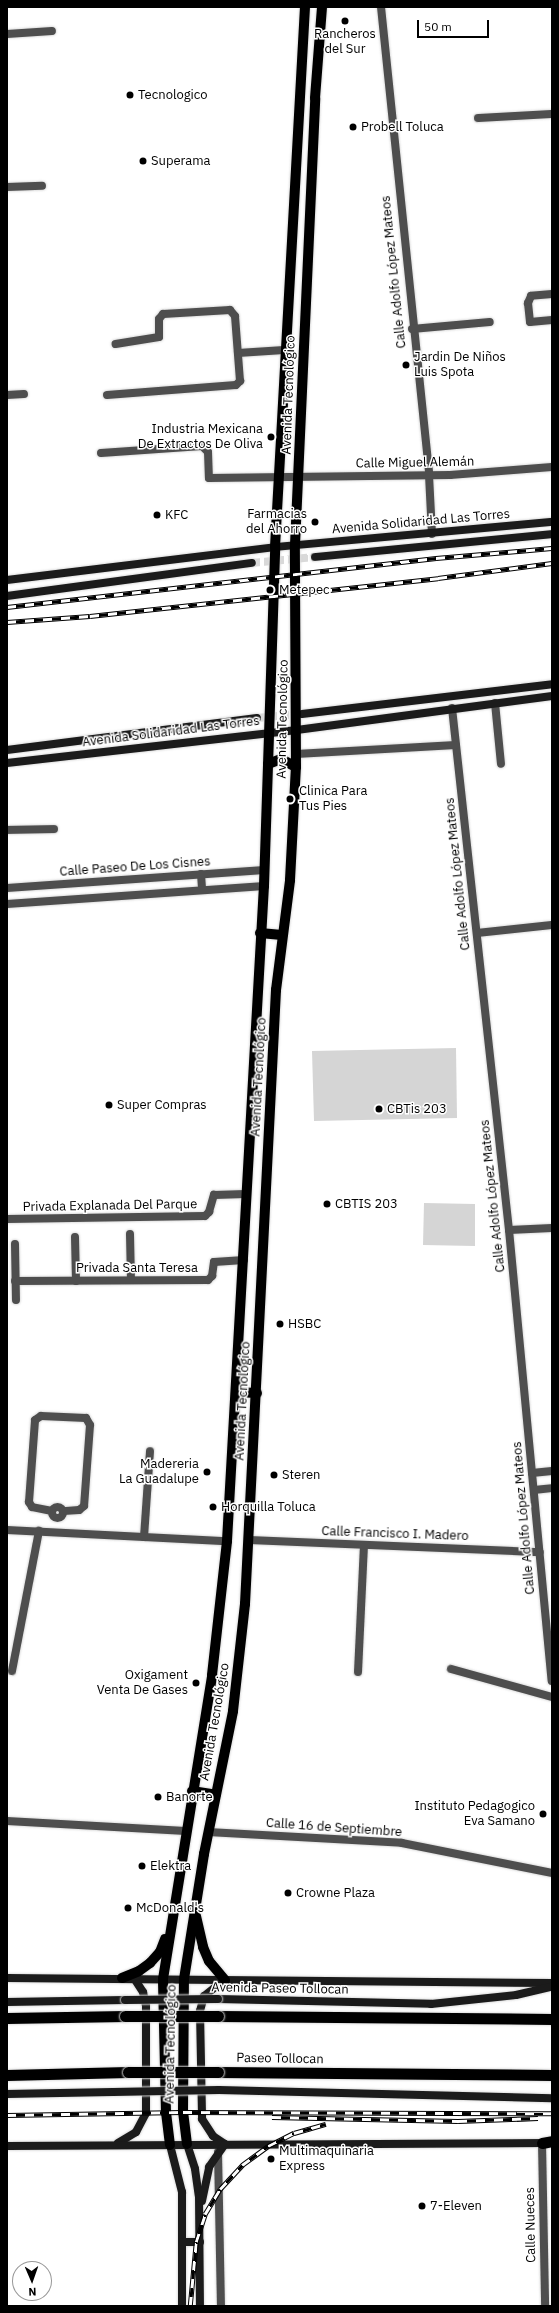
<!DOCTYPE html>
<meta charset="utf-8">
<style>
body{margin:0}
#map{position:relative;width:559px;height:2313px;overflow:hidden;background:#fff;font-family:"IBM Plex Sans",sans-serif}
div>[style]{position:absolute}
.green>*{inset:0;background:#d5d5d5}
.secondary-tunnel>*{height:8px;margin-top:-4px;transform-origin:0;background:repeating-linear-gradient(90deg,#d9d9d9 0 8px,transparent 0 12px)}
.roads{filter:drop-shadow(0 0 1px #dbdbdb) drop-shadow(0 0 1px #dbdbdb)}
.minor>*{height:8px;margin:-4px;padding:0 4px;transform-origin:4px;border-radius:4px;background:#4e4e4e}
.minor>.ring{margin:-4px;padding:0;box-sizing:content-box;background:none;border:8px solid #4e4e4e;border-radius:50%}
.secondary>*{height:8px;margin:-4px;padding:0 4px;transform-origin:4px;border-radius:4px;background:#1b1b1b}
.primary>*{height:10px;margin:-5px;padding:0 5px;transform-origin:5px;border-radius:5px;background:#000}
.trunk>*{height:11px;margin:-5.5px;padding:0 5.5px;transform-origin:5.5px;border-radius:5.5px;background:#000}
.rail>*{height:4.5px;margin-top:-2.25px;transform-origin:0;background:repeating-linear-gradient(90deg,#fff 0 9px,#000 0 18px);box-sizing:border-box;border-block:1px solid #000}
.bridges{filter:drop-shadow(0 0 1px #dbdbdb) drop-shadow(0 0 1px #dbdbdb)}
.secondary-bridge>*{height:8px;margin:-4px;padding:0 4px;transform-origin:4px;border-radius:4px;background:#1b1b1b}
.trunk-bridge>*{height:11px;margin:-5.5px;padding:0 5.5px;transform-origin:5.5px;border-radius:5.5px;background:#000}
.dots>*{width:11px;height:11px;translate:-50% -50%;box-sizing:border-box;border:2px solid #fff;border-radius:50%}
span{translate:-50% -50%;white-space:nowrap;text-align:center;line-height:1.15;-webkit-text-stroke:3px #fff;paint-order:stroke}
.poi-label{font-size:13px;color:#000}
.left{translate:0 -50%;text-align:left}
.right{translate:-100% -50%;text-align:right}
.street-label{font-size:13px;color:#000}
.frame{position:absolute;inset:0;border:8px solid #000;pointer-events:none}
.north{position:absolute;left:12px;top:2261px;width:40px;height:40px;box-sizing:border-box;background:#fff;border:1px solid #999;border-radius:50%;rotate:178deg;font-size:11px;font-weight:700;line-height:16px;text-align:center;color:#000}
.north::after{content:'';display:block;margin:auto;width:14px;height:18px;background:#000;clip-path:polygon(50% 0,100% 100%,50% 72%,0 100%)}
.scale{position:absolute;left:417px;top:20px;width:72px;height:18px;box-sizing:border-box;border:2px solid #000;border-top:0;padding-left:5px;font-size:12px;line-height:14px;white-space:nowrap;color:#000;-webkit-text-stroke:3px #fff;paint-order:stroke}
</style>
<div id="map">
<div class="green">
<i style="clip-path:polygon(456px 1048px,457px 1118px,314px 1121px,312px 1051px)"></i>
<i style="clip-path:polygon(424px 1203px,475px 1204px,475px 1246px,423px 1245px)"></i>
</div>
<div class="secondary-tunnel">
<i style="left:252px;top:563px;width:63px;rotate:-5.4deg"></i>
<i style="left:257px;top:718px;width:43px;rotate:-5.3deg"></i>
</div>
<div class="roads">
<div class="minor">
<i style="left:381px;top:7px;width:470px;rotate:84.1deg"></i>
<i style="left:429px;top:475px;width:59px;rotate:87.1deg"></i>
<i style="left:7px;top:34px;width:45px;rotate:-3.8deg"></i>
<i style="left:478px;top:118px;width:74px;rotate:-3.1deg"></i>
<i style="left:7px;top:187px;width:35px;rotate:-2deg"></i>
<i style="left:552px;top:294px;width:21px;rotate:175deg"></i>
<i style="left:531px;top:296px;width:8px;rotate:113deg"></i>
<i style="left:528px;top:303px;width:19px;rotate:84deg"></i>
<i style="left:530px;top:322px;width:22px;rotate:-5deg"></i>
<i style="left:412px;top:329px;width:78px;rotate:-5.1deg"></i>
<i style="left:238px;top:353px;width:46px;rotate:-3.7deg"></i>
<i style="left:7px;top:395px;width:17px;rotate:-3deg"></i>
<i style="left:107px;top:395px;width:129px;rotate:-4.4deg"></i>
<i style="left:236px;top:385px;width:6px;rotate:-45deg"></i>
<i style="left:240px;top:381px;width:65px;rotate:-94.4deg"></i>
<i style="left:235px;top:316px;width:8px;rotate:-130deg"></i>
<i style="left:230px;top:310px;width:67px;rotate:176.6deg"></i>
<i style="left:163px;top:314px;width:6px;rotate:129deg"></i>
<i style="left:159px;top:319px;width:18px;rotate:90deg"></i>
<i style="left:159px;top:337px;width:44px;rotate:170.8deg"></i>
<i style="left:101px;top:453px;width:101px;rotate:-4deg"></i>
<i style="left:202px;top:446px;width:8px;rotate:45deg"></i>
<i style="left:208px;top:452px;width:26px;rotate:88deg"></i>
<i style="left:209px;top:478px;width:241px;rotate:-0.7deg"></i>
<i style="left:450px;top:475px;width:102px;rotate:-4.5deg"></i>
<i style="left:495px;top:703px;width:61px;rotate:84.4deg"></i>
<i style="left:452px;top:708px;width:525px;rotate:83.77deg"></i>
<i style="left:509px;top:1230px;width:453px;rotate:84.6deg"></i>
<i style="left:296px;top:754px;width:160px;rotate:-3.2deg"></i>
<i style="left:7px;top:830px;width:47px;rotate:-1.2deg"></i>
<i style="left:201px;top:874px;width:16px;rotate:86deg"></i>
<i style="left:7px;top:888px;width:258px;rotate:-4deg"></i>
<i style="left:7px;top:904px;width:258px;rotate:-4deg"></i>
<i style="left:477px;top:933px;width:75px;rotate:-6.1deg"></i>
<i style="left:7px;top:1219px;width:198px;rotate:-0.9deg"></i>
<i style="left:205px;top:1216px;width:6px;rotate:-45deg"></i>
<i style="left:209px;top:1212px;width:18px;rotate:-74deg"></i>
<i style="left:214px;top:1195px;width:32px;rotate:-2deg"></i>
<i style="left:509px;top:1230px;width:43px;rotate:-2.7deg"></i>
<i style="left:130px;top:1234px;width:46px;rotate:88.8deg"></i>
<i style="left:75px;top:1237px;width:44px;rotate:88.7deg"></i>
<i style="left:15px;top:1244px;width:56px;rotate:89deg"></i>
<i style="left:15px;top:1281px;width:193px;rotate:-0.3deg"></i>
<i style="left:208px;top:1280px;width:6px;rotate:-45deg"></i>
<i style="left:212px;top:1276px;width:14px;rotate:-82deg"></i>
<i style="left:214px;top:1262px;width:30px;rotate:-4deg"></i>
<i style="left:532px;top:1473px;width:20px;rotate:-6deg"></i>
<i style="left:534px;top:1490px;width:18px;rotate:-6deg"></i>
<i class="ring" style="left:51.5px;top:1506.5px;width:3px;height:3px"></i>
<i style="left:52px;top:1511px;width:20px;rotate:-169deg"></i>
<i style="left:32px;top:1507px;width:6px;rotate:-121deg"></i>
<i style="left:29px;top:1502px;width:82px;rotate:-85.8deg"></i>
<i style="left:35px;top:1420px;width:7px;rotate:-34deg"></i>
<i style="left:41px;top:1416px;width:45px;rotate:2.5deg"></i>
<i style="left:86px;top:1418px;width:8px;rotate:60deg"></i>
<i style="left:90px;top:1425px;width:81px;rotate:94.2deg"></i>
<i style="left:84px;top:1506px;width:6px;rotate:141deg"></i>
<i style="left:79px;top:1510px;width:16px;rotate:176deg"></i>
<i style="left:7px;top:1530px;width:220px;rotate:2.9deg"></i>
<i style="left:144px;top:1537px;width:86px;rotate:-86deg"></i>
<i style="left:249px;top:1540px;width:291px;rotate:2.4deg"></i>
<i style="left:451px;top:1669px;width:105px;rotate:15.5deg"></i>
<i style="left:12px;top:1671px;width:143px;rotate:-79.1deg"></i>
<i style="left:358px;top:1672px;width:127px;rotate:-87.3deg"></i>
<i style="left:7px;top:1821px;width:179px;rotate:3.2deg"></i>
<i style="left:208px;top:1832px;width:194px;rotate:3.2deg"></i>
<i style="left:402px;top:1843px;width:153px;rotate:11.3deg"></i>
<i style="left:542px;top:2143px;width:163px;rotate:88.9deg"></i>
<i style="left:218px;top:2152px;width:154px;rotate:88.9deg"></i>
</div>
<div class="secondary">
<i style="left:315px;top:557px;width:238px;rotate:-5.5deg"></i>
<i style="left:7px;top:580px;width:270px;rotate:-7deg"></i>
<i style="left:275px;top:547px;width:278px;rotate:-5.2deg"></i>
<i style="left:7px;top:596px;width:247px;rotate:-7.7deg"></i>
<i style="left:302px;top:714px;width:252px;rotate:-6.8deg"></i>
<i style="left:7px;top:750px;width:252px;rotate:-7.3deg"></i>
<i style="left:7px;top:763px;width:292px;rotate:-6.5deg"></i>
<i style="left:297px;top:730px;width:257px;rotate:-7.6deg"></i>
<i style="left:7px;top:1978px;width:545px;rotate:0.53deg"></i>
<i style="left:224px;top:1980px;width:26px;rotate:141deg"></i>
<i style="left:204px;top:1996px;width:16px;rotate:105deg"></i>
<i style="left:200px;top:2011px;width:108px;rotate:88.9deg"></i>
<i style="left:202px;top:2119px;width:20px;rotate:57deg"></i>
<i style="left:213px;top:2136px;width:14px;rotate:34deg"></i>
<i style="left:218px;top:1999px;width:213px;rotate:1.3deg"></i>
<i style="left:431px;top:2004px;width:85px;rotate:-6deg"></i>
<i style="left:516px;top:1995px;width:37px;rotate:-13deg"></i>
<i style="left:7px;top:2002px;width:118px;rotate:-1deg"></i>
<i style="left:118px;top:2143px;width:21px;rotate:-31deg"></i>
<i style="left:136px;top:2132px;width:21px;rotate:-62deg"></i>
<i style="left:146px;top:2113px;width:107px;rotate:-90deg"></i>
<i style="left:146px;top:2006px;width:14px;rotate:-102deg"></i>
<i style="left:143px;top:1992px;width:17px;rotate:-123deg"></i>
<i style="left:187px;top:2144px;width:26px;rotate:72deg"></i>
<i style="left:195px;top:2169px;width:27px;rotate:82deg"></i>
<i style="left:199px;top:2196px;width:110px;rotate:89.5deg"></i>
<i style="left:170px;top:2145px;width:49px;rotate:75.7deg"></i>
<i style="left:182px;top:2192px;width:114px;rotate:90deg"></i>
<i style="left:7px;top:2146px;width:540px;rotate:-0.32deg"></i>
<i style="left:202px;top:2201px;width:35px;rotate:-78deg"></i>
<i style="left:209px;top:2167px;width:28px;rotate:-55deg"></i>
<i style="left:183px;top:2242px;width:17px"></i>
</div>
<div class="primary">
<i style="left:268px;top:764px;width:14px;rotate:-21deg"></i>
<i style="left:281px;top:759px;width:17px;rotate:28deg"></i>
<i style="left:260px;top:933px;width:22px;rotate:5deg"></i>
<i style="left:236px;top:1392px;width:21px;rotate:3deg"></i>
<i style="left:192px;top:1791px;width:24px;rotate:9deg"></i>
<i style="left:196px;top:1916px;width:32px;rotate:77deg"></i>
<i style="left:203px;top:1947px;width:15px;rotate:67deg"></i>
<i style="left:209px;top:1961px;width:25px;rotate:50deg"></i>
<i style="left:122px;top:1978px;width:18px;rotate:-22deg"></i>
<i style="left:139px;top:1971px;width:14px;rotate:-36deg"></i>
<i style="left:150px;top:1963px;width:15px;rotate:-48deg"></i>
<i style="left:160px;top:1952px;width:14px;rotate:-69deg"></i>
<i style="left:187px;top:2144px;width:32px;rotate:-97deg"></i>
<i style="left:183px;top:2112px;width:133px;rotate:-89.6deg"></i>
<i style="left:184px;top:1979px;width:127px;rotate:-80.9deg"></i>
<i style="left:204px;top:1854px;width:146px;rotate:-78.5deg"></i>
<i style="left:233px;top:1711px;width:108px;rotate:-83.6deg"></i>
<i style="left:245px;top:1604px;width:615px;rotate:-87.11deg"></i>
<i style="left:276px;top:990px;width:111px;rotate:-82.7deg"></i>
<i style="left:290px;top:880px;width:113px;rotate:-87deg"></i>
<i style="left:296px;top:767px;width:222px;rotate:-90.3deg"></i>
<i style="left:295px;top:545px;width:447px;rotate:-87.4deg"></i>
<i style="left:315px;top:98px;width:91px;rotate:-85.6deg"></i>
<i style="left:170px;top:2145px;width:32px;rotate:-97deg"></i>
<i style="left:166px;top:2113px;width:134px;rotate:-91.3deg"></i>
<i style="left:163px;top:1979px;width:308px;rotate:-80.8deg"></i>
<i style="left:212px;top:1675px;width:135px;rotate:-83.6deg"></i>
<i style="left:227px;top:1541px;width:656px;rotate:-86.77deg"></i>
<i style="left:264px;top:886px;width:339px;rotate:-88.1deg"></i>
<i style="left:275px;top:547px;width:541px;rotate:-86.82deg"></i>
</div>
<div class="trunk">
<i style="left:218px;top:2016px;width:334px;rotate:0.5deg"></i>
<i style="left:7px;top:2018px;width:118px;rotate:-1deg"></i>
<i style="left:218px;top:2072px;width:334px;rotate:0.5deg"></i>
<i style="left:7px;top:2075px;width:121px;rotate:-1.4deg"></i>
<i style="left:542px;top:2143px;width:10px;rotate:-11deg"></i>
</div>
</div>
<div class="rail">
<i style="left:7px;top:607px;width:432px;rotate:-6.5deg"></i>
<i style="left:436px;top:558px;width:116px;rotate:-4.9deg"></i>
<i style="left:7px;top:622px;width:83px;rotate:-4.1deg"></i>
<i style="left:90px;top:616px;width:350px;rotate:-6.2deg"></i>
<i style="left:438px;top:578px;width:115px;rotate:-7.5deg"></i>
<i style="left:7px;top:2115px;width:176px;rotate:-1deg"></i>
<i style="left:183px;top:2112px;width:369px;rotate:0.2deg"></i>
<i style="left:272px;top:2117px;width:186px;rotate:1.2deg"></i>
<i style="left:458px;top:2121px;width:80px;rotate:-2.1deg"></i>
<i style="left:190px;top:2306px;width:64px;rotate:-84.6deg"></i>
<i style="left:196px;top:2242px;width:29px;rotate:-72deg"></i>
<i style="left:205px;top:2214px;width:29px;rotate:-59deg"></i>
<i style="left:220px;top:2189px;width:33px;rotate:-47deg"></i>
<i style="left:242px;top:2165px;width:32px;rotate:-36deg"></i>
<i style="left:268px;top:2146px;width:29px;rotate:-27deg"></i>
<i style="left:294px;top:2133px;width:33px;rotate:-16deg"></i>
</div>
<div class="bridges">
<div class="secondary-bridge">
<i style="left:125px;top:2000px;width:93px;rotate:-0.6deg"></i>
<i style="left:7px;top:2094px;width:212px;rotate:-1.1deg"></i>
<i style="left:219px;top:2090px;width:333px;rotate:1.4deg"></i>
</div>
<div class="trunk-bridge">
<i style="left:125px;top:2016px;width:93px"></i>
<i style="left:128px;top:2072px;width:90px"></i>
</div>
</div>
<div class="dots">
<i style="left:345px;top:21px;background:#000"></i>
<i style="left:130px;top:95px;background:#000"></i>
<i style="left:353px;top:127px;background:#000"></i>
<i style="left:143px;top:161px;background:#000"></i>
<i style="left:406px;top:365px;background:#000"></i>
<i style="left:271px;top:437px;background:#000"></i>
<i style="left:157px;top:515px;background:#000"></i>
<i style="left:315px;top:522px;background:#000"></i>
<i style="left:270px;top:590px;background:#000"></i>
<i style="left:290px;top:799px;background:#000"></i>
<i style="left:109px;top:1105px;background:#000"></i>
<i style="left:379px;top:1109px;background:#000"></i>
<i style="left:327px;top:1204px;background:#000"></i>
<i style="left:280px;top:1324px;background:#000"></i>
<i style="left:207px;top:1472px;background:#000"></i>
<i style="left:274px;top:1475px;background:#000"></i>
<i style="left:213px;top:1507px;background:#000"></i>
<i style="left:196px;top:1683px;background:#000"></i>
<i style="left:158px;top:1797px;background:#000"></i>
<i style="left:543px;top:1814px;background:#000"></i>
<i style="left:142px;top:1866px;background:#000"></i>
<i style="left:288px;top:1893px;background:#000"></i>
<i style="left:128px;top:1908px;background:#000"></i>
<i style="left:271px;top:2159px;background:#000"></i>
<i style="left:422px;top:2206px;background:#000"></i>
</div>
<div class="poi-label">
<span style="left:345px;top:42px">Rancheros<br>del Sur</span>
<span class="left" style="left:138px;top:95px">Tecnologico</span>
<span class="left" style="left:361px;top:127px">Probell Toluca</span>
<span class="left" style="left:151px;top:161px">Superama</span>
<span class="left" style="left:414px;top:365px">Jardin De Niños<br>Luis Spota</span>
<span class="right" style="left:263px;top:437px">Industria Mexicana<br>De Extractos De Oliva</span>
<span class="left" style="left:165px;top:515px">KFC</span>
<span class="right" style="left:307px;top:522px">Farmacias<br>del Ahorro</span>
<span class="left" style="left:279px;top:590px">Metepec</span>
<span class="left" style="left:299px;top:799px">Clinica Para<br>Tus Pies</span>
<span class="left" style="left:117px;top:1105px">Super Compras</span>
<span class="left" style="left:387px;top:1109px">CBTis 203</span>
<span class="left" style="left:335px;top:1204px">CBTIS 203</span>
<span class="left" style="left:288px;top:1324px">HSBC</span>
<span class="right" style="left:199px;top:1472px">Madereria<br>La Guadalupe</span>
<span class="left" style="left:282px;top:1475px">Steren</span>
<span class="left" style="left:221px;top:1507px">Horquilla Toluca</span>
<span class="right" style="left:188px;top:1683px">Oxigament<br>Venta De Gases</span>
<span class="left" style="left:166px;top:1797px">Banorte</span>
<span class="right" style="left:535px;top:1814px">Instituto Pedagogico<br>Eva Samano</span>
<span class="left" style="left:150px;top:1866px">Elektra</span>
<span class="left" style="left:296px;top:1893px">Crowne Plaza</span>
<span class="left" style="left:136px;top:1908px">McDonald's</span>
<span class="left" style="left:279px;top:2159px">Multimaquinaria<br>Express</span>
<span class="left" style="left:430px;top:2206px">7-Eleven</span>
</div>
<div class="street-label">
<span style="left:394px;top:272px;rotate:-96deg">Calle Adolfo López Mateos</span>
<span style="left:289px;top:395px;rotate:-88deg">Avenida Tecnológico</span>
<span style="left:415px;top:463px;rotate:-1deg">Calle Miguel Alemán</span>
<span style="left:421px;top:522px;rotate:-5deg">Avenida Solidaridad Las Torres</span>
<span style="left:283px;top:719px;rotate:-89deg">Avenida Tecnológico</span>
<span style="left:171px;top:732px;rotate:-7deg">Avenida Solidaridad Las Torres</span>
<span style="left:135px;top:867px;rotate:-4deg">Calle Paseo De Los Cisnes</span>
<span style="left:458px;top:874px;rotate:-96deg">Calle Adolfo López Mateos</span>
<span style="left:259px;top:1077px;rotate:-87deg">Avenida Tecnológico</span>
<span style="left:493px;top:1196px;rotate:-96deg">Calle Adolfo López Mateos</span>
<span style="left:110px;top:1206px;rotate:-1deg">Privada Explanada Del Parque</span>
<span style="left:137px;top:1268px">Privada Santa Teresa</span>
<span style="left:243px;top:1401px;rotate:-87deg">Avenida Tecnológico</span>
<span style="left:524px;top:1518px;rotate:-95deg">Calle Adolfo López Mateos</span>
<span style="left:395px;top:1534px;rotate:2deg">Calle Francisco I. Madero</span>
<span style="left:215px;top:1722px;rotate:-80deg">Avenida Tecnológico</span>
<span style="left:334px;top:1828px;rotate:4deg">Calle 16 de Septiembre</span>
<span style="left:280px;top:1989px;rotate:1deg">Avenida Paseo Tollocan</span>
<span style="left:171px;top:2044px;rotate:-89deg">Avenida Tecnológico</span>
<span style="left:280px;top:2059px;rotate:1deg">Paseo Tollocan</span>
<span style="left:531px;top:2225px;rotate:-91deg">Calle Nueces</span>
</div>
<div class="frame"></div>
<div class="north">N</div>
<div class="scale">50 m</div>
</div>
